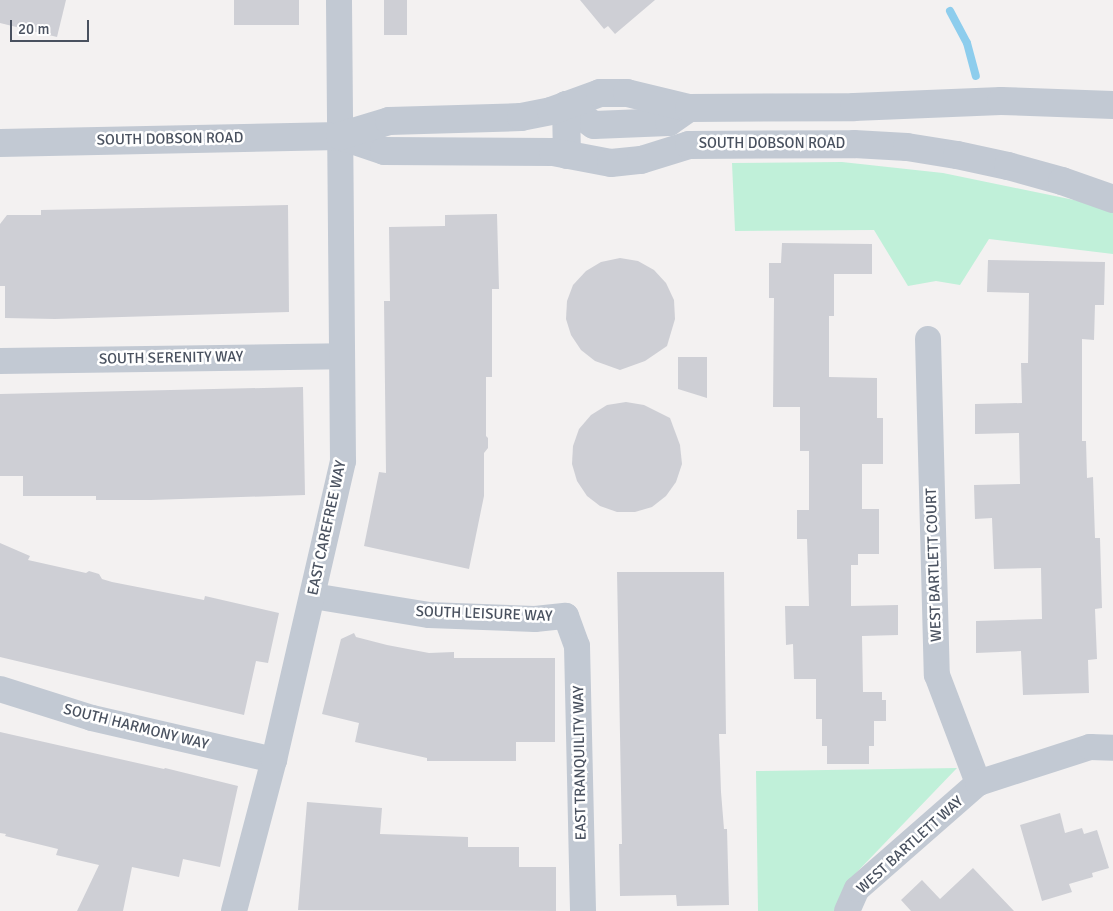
<!DOCTYPE html>
<style>
body{margin:0}
#map{position:relative;width:1113px;height:911px;overflow:hidden;background:#f3f1f1;font-family:Signika,sans-serif}
div>[style]{position:absolute}
.green>*{inset:0;background:#c0f0d9}
.stream>*{height:8px;margin:-4px;padding:0 4px;transform-origin:4px;border-radius:4px;background:#8dcded}
.building>*{inset:0;background:#cecfd5}
.minor>*{height:26px;margin:-13px;padding:0 13px;transform-origin:13px;border-radius:13px;background:#c2c9d3}
.tertiary>*{height:28px;margin:-14px;padding:0 14px;transform-origin:14px;border-radius:14px;background:#c2c9d3}
span{translate:-50% -50%;white-space:nowrap;text-align:center;line-height:1.15;-webkit-text-stroke:5px #fff;paint-order:stroke}
.street-label{font-size:15px;color:#49515f}
.scale{position:absolute;left:10px;top:20px;width:79px;height:22px;box-sizing:border-box;border:2px solid #49515f;border-top:0;padding-left:6px;font-size:15px;line-height:18px;white-space:nowrap;color:#49515f;-webkit-text-stroke:4px #fff;paint-order:stroke}
</style>
<div id="map">
<div class="green">
<i style="clip-path:polygon(842px 162px,943px 173px,1113px 208px,1113px 254px,989px 239px,960px 285px,936px 281px,908px 286px,874px 230px,735px 231px,732px 163px)"></i>
<i style="clip-path:polygon(957px 768px,856px 873px,834px 911px,758px 911px,756px 771px)"></i>
</div>
<div class="stream">
<i style="left:950px;top:11px;width:36px;rotate:62deg"></i>
<i style="left:967px;top:43px;width:34px;rotate:75deg"></i>
</div>
<div class="building">
<i style="clip-path:polygon(0 0,66px 0,57px 37px,0 23px)"></i>
<i style="clip-path:polygon(234px 0,299px 0,299px 25px,234px 25px)"></i>
<i style="clip-path:polygon(384px 0,407px 0,407px 35px,384px 35px)"></i>
<i style="clip-path:polygon(580px 0,655px 0,615px 34px,608px 26px,604px 29px)"></i>
<i style="clip-path:polygon(288px 205px,289px 312px,55px 319px,5px 318px,5px 286px,0 286px,0 224px,7px 215px,41px 215px,41px 210px)"></i>
<i style="clip-path:polygon(497px 214px,499px 289px,492px 289px,492px 377px,486px 377px,486px 436px,488px 438px,488px 448px,484px 453px,484px 496px,469px 569px,364px 546px,379px 472px,386px 473px,384px 301px,390px 301px,389px 227px,445px 226px,445px 215px)"></i>
<i style="clip-path:polygon(782px 243px,872px 244px,872px 274px,834px 274px,834px 316px,829px 316px,829px 377px,877px 378px,877px 418px,883px 418px,883px 464px,862px 464px,862px 509px,879px 509px,879px 554px,858px 554px,858px 565px,851px 565px,851px 606px,898px 605px,898px 635px,862px 636px,863px 692px,882px 692px,882px 700px,886px 700px,886px 721px,874px 721px,874px 746px,869px 746px,869px 764px,827px 764px,827px 746px,822px 746px,822px 719px,816px 719px,816px 679px,794px 679px,793px 644px,786px 645px,785px 606px,809px 606px,807px 539px,797px 539px,797px 510px,809px 510px,809px 451px,800px 451px,800px 407px,773px 407px,774px 298px,769px 298px,769px 263px,781px 263px)"></i>
<i style="clip-path:polygon(620px 258px,638px 261px,654px 270px,666px 283px,674px 300px,675px 319px,667px 346px,645px 361px,620px 370px,595px 361px,581px 350px,571px 335px,566px 319px,567px 301px,573px 285px,586px 271px,601px 262px)"></i>
<i style="clip-path:polygon(988px 260px,1105px 262px,1104px 305px,1095px 305px,1094px 340px,1082px 339px,1082px 441px,1086px 441px,1087px 478px,1093px 477px,1095px 538px,1100px 538px,1102px 608px,1095px 609px,1097px 659px,1088px 660px,1089px 693px,1023px 695px,1021px 651px,976px 653px,976px 621px,1042px 619px,1041px 568px,994px 569px,992px 518px,975px 519px,974px 485px,1020px 484px,1019px 433px,975px 434px,975px 404px,1022px 403px,1021px 363px,1028px 363px,1029px 293px,987px 292px)"></i>
<i style="clip-path:polygon(678px 357px,707px 357px,707px 398px,678px 389px)"></i>
<i style="clip-path:polygon(303px 387px,305px 495px,151px 500px,96px 500px,96px 496px,23px 496px,23px 476px,0 476px,0 394px)"></i>
<i style="clip-path:polygon(626px 402px,644px 405px,670px 418px,680px 445px,682px 464px,676px 482px,666px 496px,652px 507px,635px 512px,617px 512px,600px 506px,587px 496px,577px 481px,572px 464px,573px 446px,579px 429px,591px 415px,607px 405px)"></i>
<i style="clip-path:polygon(0 543px,30px 556px,28px 560px,86px 573px,89px 571px,99px 574px,102px 579px,112px 582px,204px 600px,205px 596px,279px 613px,268px 663px,256px 661px,244px 715px,0 657px)"></i>
<i style="clip-path:polygon(617px 572px,724px 572px,726px 734px,719px 734px,721px 792px,724px 829px,727px 829px,729px 905px,677px 906px,676px 895px,620px 896px,619px 844px,622px 844px)"></i>
<i style="clip-path:polygon(354px 633px,356px 637px,387px 645px,429px 653px,454px 652px,454px 658px,555px 658px,555px 742px,516px 742px,516px 761px,427px 761px,427px 758px,355px 742px,359px 723px,322px 714px,341px 639px)"></i>
<i style="clip-path:polygon(0 732px,164px 769px,165px 768px,238px 786px,220px 867px,183px 859px,179px 877px,132px 867px,123px 911px,77px 911px,99px 865px,56px 855px,58px 849px,5px 836px,6px 834px,0 833px)"></i>
<i style="clip-path:polygon(307px 802px,382px 808px,380px 834px,468px 837px,468px 847px,519px 847px,519px 867px,556px 867px,556px 911px,298px 910px)"></i>
<i style="clip-path:polygon(1060px 813px,1065px 833px,1082px 828px,1084px 834px,1097px 830px,1109px 868px,1092px 873px,1093px 877px,1069px 884px,1072px 892px,1042px 901px,1020px 825px)"></i>
<i style="clip-path:polygon(973px 868px,1014px 911px,911px 911px,901px 900px,922px 880px,940px 899px)"></i>
</div>
<div class="minor">
<i style="left:928px;top:339px;width:336px;rotate:88.5deg"></i>
<i style="left:937px;top:675px;width:116px;rotate:69.2deg"></i>
<i style="left:0;top:361px;width:341px;rotate:-0.8deg"></i>
<i style="left:313px;top:596px;width:118px;rotate:9.3deg"></i>
<i style="left:429px;top:615px;width:106px;rotate:2.2deg"></i>
<i style="left:535px;top:619px;width:31px;rotate:-6deg"></i>
<i style="left:566px;top:616px;width:32px;rotate:70deg"></i>
<i style="left:577px;top:646px;width:265px;rotate:88.7deg"></i>
<i style="left:0;top:689px;width:96px;rotate:17.5deg"></i>
<i style="left:92px;top:718px;width:187px;rotate:13deg"></i>
<i style="left:234px;top:911px;width:156px;rotate:-75.2deg"></i>
<i style="left:274px;top:760px;width:307px;rotate:-77deg"></i>
<i style="left:343px;top:461px;width:461px;rotate:-90.5deg"></i>
<i style="left:847px;top:911px;width:24px;rotate:-66deg"></i>
<i style="left:857px;top:889px;width:161px;rotate:-41.2deg"></i>
<i style="left:978px;top:783px;width:118px;rotate:-17.8deg"></i>
<i style="left:1090px;top:747px;width:23px;rotate:2deg"></i>
</div>
<div class="tertiary">
<i style="left:566px;top:105px;width:34px;rotate:36deg"></i>
<i style="left:594px;top:125px;width:75px;rotate:-2.3deg"></i>
<i style="left:669px;top:122px;width:24px;rotate:-35deg"></i>
<i style="left:566px;top:105px;width:50px;rotate:88.9deg"></i>
<i style="left:340px;top:136px;width:46px;rotate:18.8deg"></i>
<i style="left:384px;top:151px;width:169px;rotate:0.3deg"></i>
<i style="left:553px;top:152px;width:59px;rotate:10.7deg"></i>
<i style="left:611px;top:163px;width:30px;rotate:-6deg"></i>
<i style="left:641px;top:160px;width:50px;rotate:-17.4deg"></i>
<i style="left:689px;top:145px;width:165px;rotate:-0.3deg"></i>
<i style="left:854px;top:144px;width:53px;rotate:3.2deg"></i>
<i style="left:907px;top:147px;width:51px;rotate:9.1deg"></i>
<i style="left:957px;top:155px;width:52px;rotate:12.2deg"></i>
<i style="left:1008px;top:166px;width:56px;rotate:15.5deg"></i>
<i style="left:1062px;top:181px;width:54px;rotate:19.4deg"></i>
<i style="left:0;top:143px;width:340px;rotate:-1.2deg"></i>
<i style="left:340px;top:136px;width:51px;rotate:-17deg"></i>
<i style="left:389px;top:121px;width:132px;rotate:-1.7deg"></i>
<i style="left:521px;top:117px;width:31px;rotate:-11deg"></i>
<i style="left:551px;top:111px;width:52px;rotate:-20.2deg"></i>
<i style="left:600px;top:93px;width:27px"></i>
<i style="left:627px;top:93px;width:64px;rotate:13.6deg"></i>
<i style="left:689px;top:108px;width:165px;rotate:-0.3deg"></i>
<i style="left:854px;top:107px;width:147px;rotate:-2.3deg"></i>
<i style="left:1001px;top:101px;width:112px;rotate:2deg"></i>
</div>
<div class="street-label">
<span style="left:170px;top:139px;rotate:-1deg">SOUTH DOBSON ROAD</span>
<span style="left:772px;top:144px">SOUTH DOBSON ROAD</span>
<span style="left:171px;top:358px;rotate:-1deg">SOUTH SERENITY WAY</span>
<span style="left:327px;top:528px;rotate:-78deg">EAST CAREFREE WAY</span>
<span style="left:934px;top:565px;rotate:-92deg">WEST BARTLETT COURT</span>
<span style="left:484px;top:614px;rotate:2deg">SOUTH LEISURE WAY</span>
<span style="left:136px;top:727px;rotate:14deg">SOUTH HARMONY WAY</span>
<span style="left:580px;top:763px;rotate:-91deg">EAST TRANQUILITY WAY</span>
<span style="left:910px;top:845px;rotate:-42deg">WEST BARTLETT WAY</span>
</div>
<div class="scale">20 m</div>
</div>
